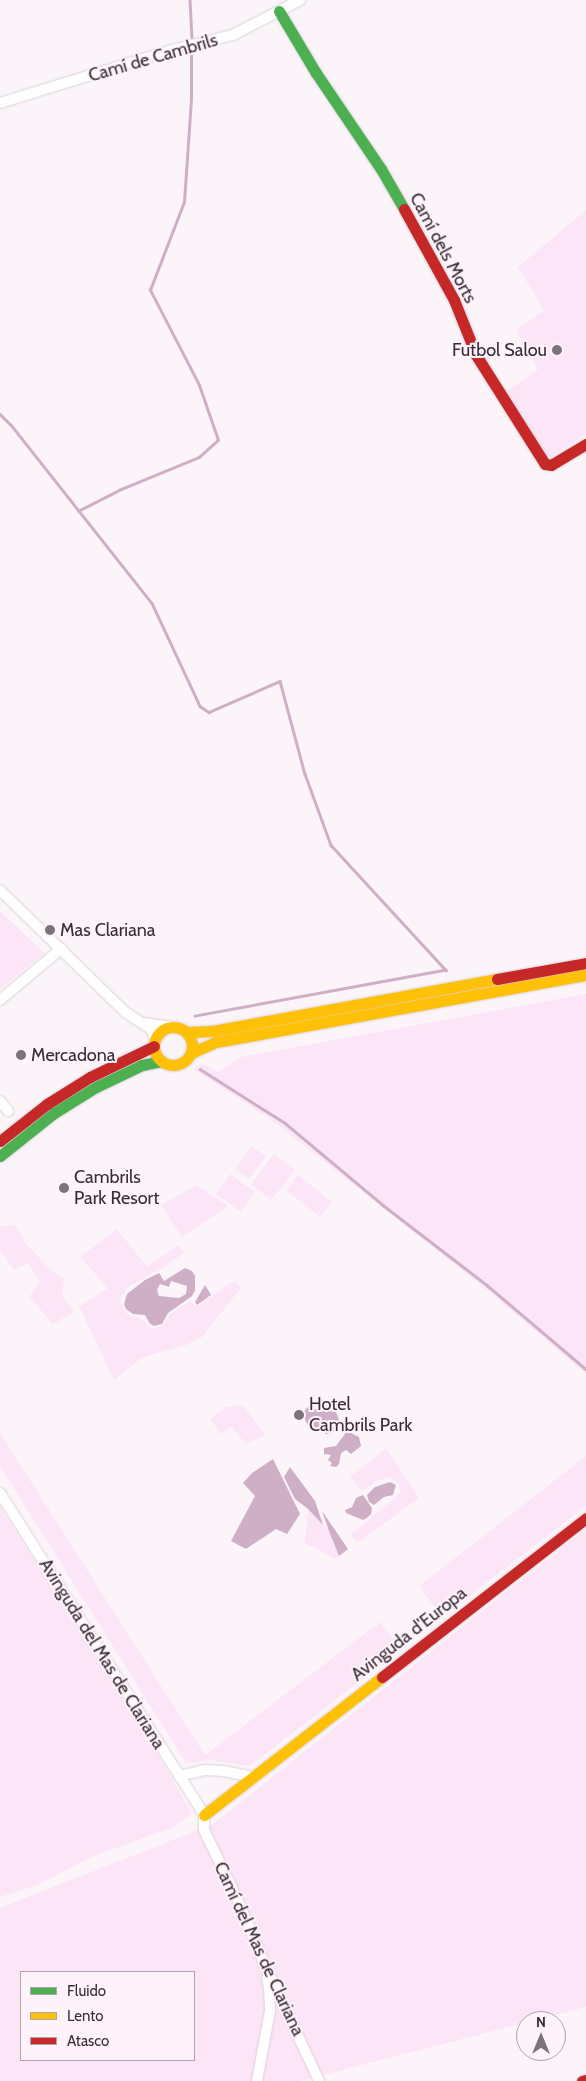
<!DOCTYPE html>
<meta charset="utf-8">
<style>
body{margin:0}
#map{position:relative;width:586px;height:2081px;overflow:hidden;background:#fbf5fa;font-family:Cabin,sans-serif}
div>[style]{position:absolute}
.green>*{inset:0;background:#fce5f7}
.water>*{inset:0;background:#ceafc6}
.stream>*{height:2.5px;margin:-1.25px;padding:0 1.25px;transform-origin:1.25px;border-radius:1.25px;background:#ceafc6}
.roads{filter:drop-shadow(0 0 1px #dad2d8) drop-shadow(0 0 1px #dad2d8)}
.street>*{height:10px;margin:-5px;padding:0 5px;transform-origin:5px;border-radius:5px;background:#fefefe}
.fast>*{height:11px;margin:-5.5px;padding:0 5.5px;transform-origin:5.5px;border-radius:5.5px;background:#4caf50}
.slow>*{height:11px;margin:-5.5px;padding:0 5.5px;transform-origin:5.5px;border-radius:5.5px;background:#ffc107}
.slow>.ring{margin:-5.5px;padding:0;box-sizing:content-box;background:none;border:11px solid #ffc107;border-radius:50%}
.jam>*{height:11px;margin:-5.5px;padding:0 5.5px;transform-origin:5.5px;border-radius:5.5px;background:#c62828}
.dots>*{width:14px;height:14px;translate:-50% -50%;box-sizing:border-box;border:2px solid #fef2fb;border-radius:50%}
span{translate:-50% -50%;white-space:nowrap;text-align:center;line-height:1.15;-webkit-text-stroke:4px #fef2fb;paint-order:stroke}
.street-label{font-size:18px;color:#382d35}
.poi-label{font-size:18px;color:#382d35}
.right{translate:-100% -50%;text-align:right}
.left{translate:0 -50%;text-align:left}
.legend{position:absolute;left:20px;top:1971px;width:175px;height:90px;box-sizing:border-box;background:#fef2fb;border:1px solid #afa3ac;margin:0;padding:6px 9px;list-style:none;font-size:15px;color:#382d35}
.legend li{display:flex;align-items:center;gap:10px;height:25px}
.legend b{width:25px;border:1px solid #afa3ac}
.north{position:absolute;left:516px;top:2011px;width:50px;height:50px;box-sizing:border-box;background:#fef2fb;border:1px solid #afa3ac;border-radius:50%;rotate:0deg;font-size:14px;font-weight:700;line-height:20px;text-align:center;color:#382d35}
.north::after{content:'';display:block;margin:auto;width:18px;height:22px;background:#7c737a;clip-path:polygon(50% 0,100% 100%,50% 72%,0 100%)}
</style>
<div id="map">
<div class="green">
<i style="clip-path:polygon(586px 210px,586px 434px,545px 461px,506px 392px,538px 369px,516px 330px,544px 310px,518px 267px)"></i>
<i style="clip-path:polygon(0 911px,44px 953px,0 989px)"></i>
<i style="clip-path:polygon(586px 994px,586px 1374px,487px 1290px,273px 1121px,193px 1069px,202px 1064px,219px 1072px,241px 1057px)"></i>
<i style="clip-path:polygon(251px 1146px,266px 1156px,249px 1179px,235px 1169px)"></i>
<i style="clip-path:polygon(274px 1154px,295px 1170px,271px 1200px,251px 1184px)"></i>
<i style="clip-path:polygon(230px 1174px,255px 1192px,241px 1212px,216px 1194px)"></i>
<i style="clip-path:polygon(298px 1175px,332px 1202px,320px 1217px,286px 1190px)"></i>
<i style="clip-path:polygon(197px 1185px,228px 1206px,182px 1237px,161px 1205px)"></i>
<i style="clip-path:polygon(15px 1225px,26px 1244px,50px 1269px,64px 1279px,62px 1295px,74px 1312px,53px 1324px,29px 1297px,40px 1282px,28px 1263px,14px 1270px,0 1250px,0 1226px)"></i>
<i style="clip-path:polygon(117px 1229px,147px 1267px,178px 1245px,184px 1253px,158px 1271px,129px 1286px,121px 1297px,121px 1303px,127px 1314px,142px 1319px,152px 1328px,163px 1326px,169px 1315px,177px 1309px,191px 1301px,196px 1307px,235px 1280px,241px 1288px,202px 1337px,184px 1346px,143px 1357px,114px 1380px,79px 1306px,108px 1288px,80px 1257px)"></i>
<i style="clip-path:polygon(242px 1405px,266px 1435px,246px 1444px,231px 1427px,221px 1434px,210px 1419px,224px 1408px)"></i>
<i style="clip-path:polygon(0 1433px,205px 1755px,380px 1622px,401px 1649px,250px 1766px,211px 1760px,186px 1763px,0 1466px)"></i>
<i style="clip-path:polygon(386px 1448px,419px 1498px,357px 1543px,351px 1534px,395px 1498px,400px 1492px,399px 1484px,389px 1477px,377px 1481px,361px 1491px,350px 1477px)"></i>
<i style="clip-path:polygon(586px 1456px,586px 1506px,442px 1617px,419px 1586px)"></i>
<i style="clip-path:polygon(0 1507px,159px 1756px,192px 1814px,174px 1827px,94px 1856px,37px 1885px,0 1897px)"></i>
<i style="clip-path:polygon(308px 1509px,329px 1531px,339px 1556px,337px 1560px,305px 1543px)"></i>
<i style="clip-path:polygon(evenodd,586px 1529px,586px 2007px,300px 2081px,0 2081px,0 1908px,213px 1824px,586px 1529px,21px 1972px,194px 1972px,194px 2060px,21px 2060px,21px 1972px)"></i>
</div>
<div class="water">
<i style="clip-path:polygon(evenodd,185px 1268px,192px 1271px,195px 1276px,195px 1290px,192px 1296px,168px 1313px,162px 1324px,154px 1326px,150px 1324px,145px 1315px,133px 1314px,126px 1309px,124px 1304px,127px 1294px,145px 1280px,159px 1273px,164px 1281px,185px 1268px,171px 1281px,187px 1286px,186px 1294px,179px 1298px,159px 1296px,157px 1290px,160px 1284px,169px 1287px,171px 1281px)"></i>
<i style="clip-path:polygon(205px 1285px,211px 1295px,197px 1305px,195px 1302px)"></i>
<i style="clip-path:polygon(310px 1405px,312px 1409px,336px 1412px,339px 1420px,335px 1432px,326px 1434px,320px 1429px,308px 1426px,302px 1413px)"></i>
<i style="clip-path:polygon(347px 1431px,359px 1437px,361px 1446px,351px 1454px,346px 1450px,341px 1453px,339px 1464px,336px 1467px,330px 1466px,332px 1463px,328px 1460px,331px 1455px,324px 1454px,324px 1448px,336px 1446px)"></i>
<i style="clip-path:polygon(273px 1459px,300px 1514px,287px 1534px,276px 1529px,246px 1549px,231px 1541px,255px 1496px,243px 1483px,252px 1473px)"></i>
<i style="clip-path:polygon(290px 1467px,315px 1501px,323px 1525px,308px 1509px,295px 1499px,284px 1477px)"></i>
<i style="clip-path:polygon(390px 1482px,396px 1485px,393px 1495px,384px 1497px,374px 1505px,369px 1502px,367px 1495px,375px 1487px)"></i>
<i style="clip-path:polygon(363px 1495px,372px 1508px,371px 1514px,367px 1518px,363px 1520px,346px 1513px,345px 1510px,352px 1507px,356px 1498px)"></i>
<i style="clip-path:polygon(322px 1511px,348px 1549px,339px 1556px,329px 1531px)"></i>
</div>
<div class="stream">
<i style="left:190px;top:0;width:37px;rotate:87deg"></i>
<i style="left:0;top:414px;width:17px;rotate:45deg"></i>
<i style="left:12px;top:426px;width:226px;rotate:51.7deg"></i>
<i style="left:152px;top:603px;width:114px;rotate:65deg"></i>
<i style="left:200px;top:706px;width:11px;rotate:34deg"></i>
<i style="left:209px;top:712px;width:77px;rotate:-23.6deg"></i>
<i style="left:280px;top:681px;width:96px;rotate:75deg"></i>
<i style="left:305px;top:774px;width:76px;rotate:69.9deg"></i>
<i style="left:331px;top:845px;width:170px;rotate:47.4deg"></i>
<i style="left:446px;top:970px;width:255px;rotate:169.6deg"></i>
<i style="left:78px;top:511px;width:46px;rotate:-27.1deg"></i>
<i style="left:119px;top:490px;width:87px;rotate:-22.4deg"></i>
<i style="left:199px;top:457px;width:25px;rotate:-42deg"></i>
<i style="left:218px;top:440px;width:58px;rotate:-109.1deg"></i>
<i style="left:199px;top:385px;width:107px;rotate:-117.3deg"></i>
<i style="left:150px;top:290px;width:94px;rotate:-68.9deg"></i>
<i style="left:184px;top:202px;width:102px;rotate:-86.1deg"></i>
<i style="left:191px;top:100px;width:49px;rotate:-90deg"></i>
<i style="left:200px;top:1069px;width:101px;rotate:32.4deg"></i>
<i style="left:285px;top:1123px;width:128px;rotate:39.9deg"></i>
<i style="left:383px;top:1205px;width:133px;rotate:37.6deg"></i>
<i style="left:488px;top:1286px;width:128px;rotate:40.3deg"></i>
</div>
<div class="roads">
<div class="street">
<i style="left:0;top:103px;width:180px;rotate:-17.1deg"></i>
<i style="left:172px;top:50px;width:63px;rotate:-13.8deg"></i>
<i style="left:233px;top:35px;width:76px;rotate:-27.6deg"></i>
<i style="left:0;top:890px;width:175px;rotate:44.3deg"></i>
<i style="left:125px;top:1012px;width:31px;rotate:33deg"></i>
<i style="left:151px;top:1029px;width:11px;rotate:68deg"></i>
<i style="left:0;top:1000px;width:80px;rotate:-39.9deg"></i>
<i style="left:144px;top:1023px;width:27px;rotate:8deg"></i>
<i style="left:0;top:1101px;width:13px;rotate:51deg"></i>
<i style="left:0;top:1493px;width:381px;rotate:57.6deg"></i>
<i style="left:204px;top:1815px;width:15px;rotate:90deg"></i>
<i style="left:204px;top:1830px;width:71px;rotate:64.2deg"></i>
<i style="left:235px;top:1894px;width:77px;rotate:67.1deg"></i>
<i style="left:265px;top:1965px;width:128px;rotate:65deg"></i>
<i style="left:179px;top:1776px;width:26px;rotate:-13deg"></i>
<i style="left:204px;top:1770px;width:20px;rotate:3deg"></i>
<i style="left:224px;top:1771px;width:30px;rotate:12deg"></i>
<i style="left:257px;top:2081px;width:71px;rotate:-79.5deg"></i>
<i style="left:270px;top:2011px;width:23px;rotate:-92deg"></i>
<i style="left:269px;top:1988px;width:10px;rotate:-101deg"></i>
</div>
<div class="fast">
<i style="left:279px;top:11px;width:72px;rotate:59.2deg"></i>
<i style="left:316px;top:73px;width:116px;rotate:55.9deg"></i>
<i style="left:381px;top:169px;width:46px;rotate:60.1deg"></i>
<i style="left:0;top:1156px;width:69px;rotate:-38.5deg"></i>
<i style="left:54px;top:1113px;width:49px;rotate:-31.8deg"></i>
<i style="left:96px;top:1087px;width:51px;rotate:-25.6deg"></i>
<i style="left:142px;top:1065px;width:20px;rotate:-11deg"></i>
</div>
<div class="slow">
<i class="ring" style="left:154px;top:1027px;width:27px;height:27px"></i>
<i style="left:187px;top:1032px;width:26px;rotate:-2deg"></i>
<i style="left:213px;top:1031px;width:289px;rotate:-10.4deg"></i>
<i style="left:191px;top:1053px;width:27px;rotate:-24deg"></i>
<i style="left:216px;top:1042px;width:376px;rotate:-10.3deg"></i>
<i style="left:204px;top:1815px;width:225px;rotate:-37.8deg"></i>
</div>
<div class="jam">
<i style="left:404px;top:209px;width:104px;rotate:61.2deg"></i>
<i style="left:454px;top:300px;width:59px;rotate:68.2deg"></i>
<i style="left:476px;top:355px;width:129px;rotate:57.7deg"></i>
<i style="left:545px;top:464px;width:6px;rotate:9deg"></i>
<i style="left:551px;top:465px;width:41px;rotate:-31deg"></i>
<i style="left:497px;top:979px;width:90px;rotate:-10.2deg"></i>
<i style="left:0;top:1141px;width:60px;rotate:-38.2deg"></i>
<i style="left:47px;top:1104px;width:51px;rotate:-32.1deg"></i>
<i style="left:90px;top:1077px;width:71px;rotate:-25.8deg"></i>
<i style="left:382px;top:1677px;width:259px;rotate:-37.9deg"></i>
<i style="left:582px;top:2081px;width:4px;rotate:-14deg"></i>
</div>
</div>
<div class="dots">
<i style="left:557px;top:350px;background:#7c737a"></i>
<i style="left:50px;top:930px;background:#7c737a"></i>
<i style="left:21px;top:1055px;background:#7c737a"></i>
<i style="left:64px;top:1188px;background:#7c737a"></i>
<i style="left:299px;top:1415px;background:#7c737a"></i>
</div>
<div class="street-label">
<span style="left:153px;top:58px;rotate:-16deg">Camí de Cambrils</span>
<span style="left:443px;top:248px;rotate:62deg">Camí dels Morts</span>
<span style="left:409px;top:1634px;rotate:-38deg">Avinguda d'Europa</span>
<span style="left:102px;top:1654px;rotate:58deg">Avinguda del Mas de Clariana</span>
<span style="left:259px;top:1949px;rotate:65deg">Camí del Mas de Clariana</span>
</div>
<div class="poi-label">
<span class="right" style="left:547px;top:350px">Futbol Salou</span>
<span class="left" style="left:60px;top:930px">Mas Clariana</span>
<span class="left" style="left:31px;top:1055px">Mercadona</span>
<span class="left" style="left:74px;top:1188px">Cambrils<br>Park Resort</span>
<span class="left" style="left:309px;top:1415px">Hotel<br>Cambrils Park</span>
</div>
<ul class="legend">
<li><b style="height:6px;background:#4caf50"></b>Fluido</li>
<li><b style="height:6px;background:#ffc107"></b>Lento</li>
<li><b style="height:6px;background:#c62828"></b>Atasco</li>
</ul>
<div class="north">N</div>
</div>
